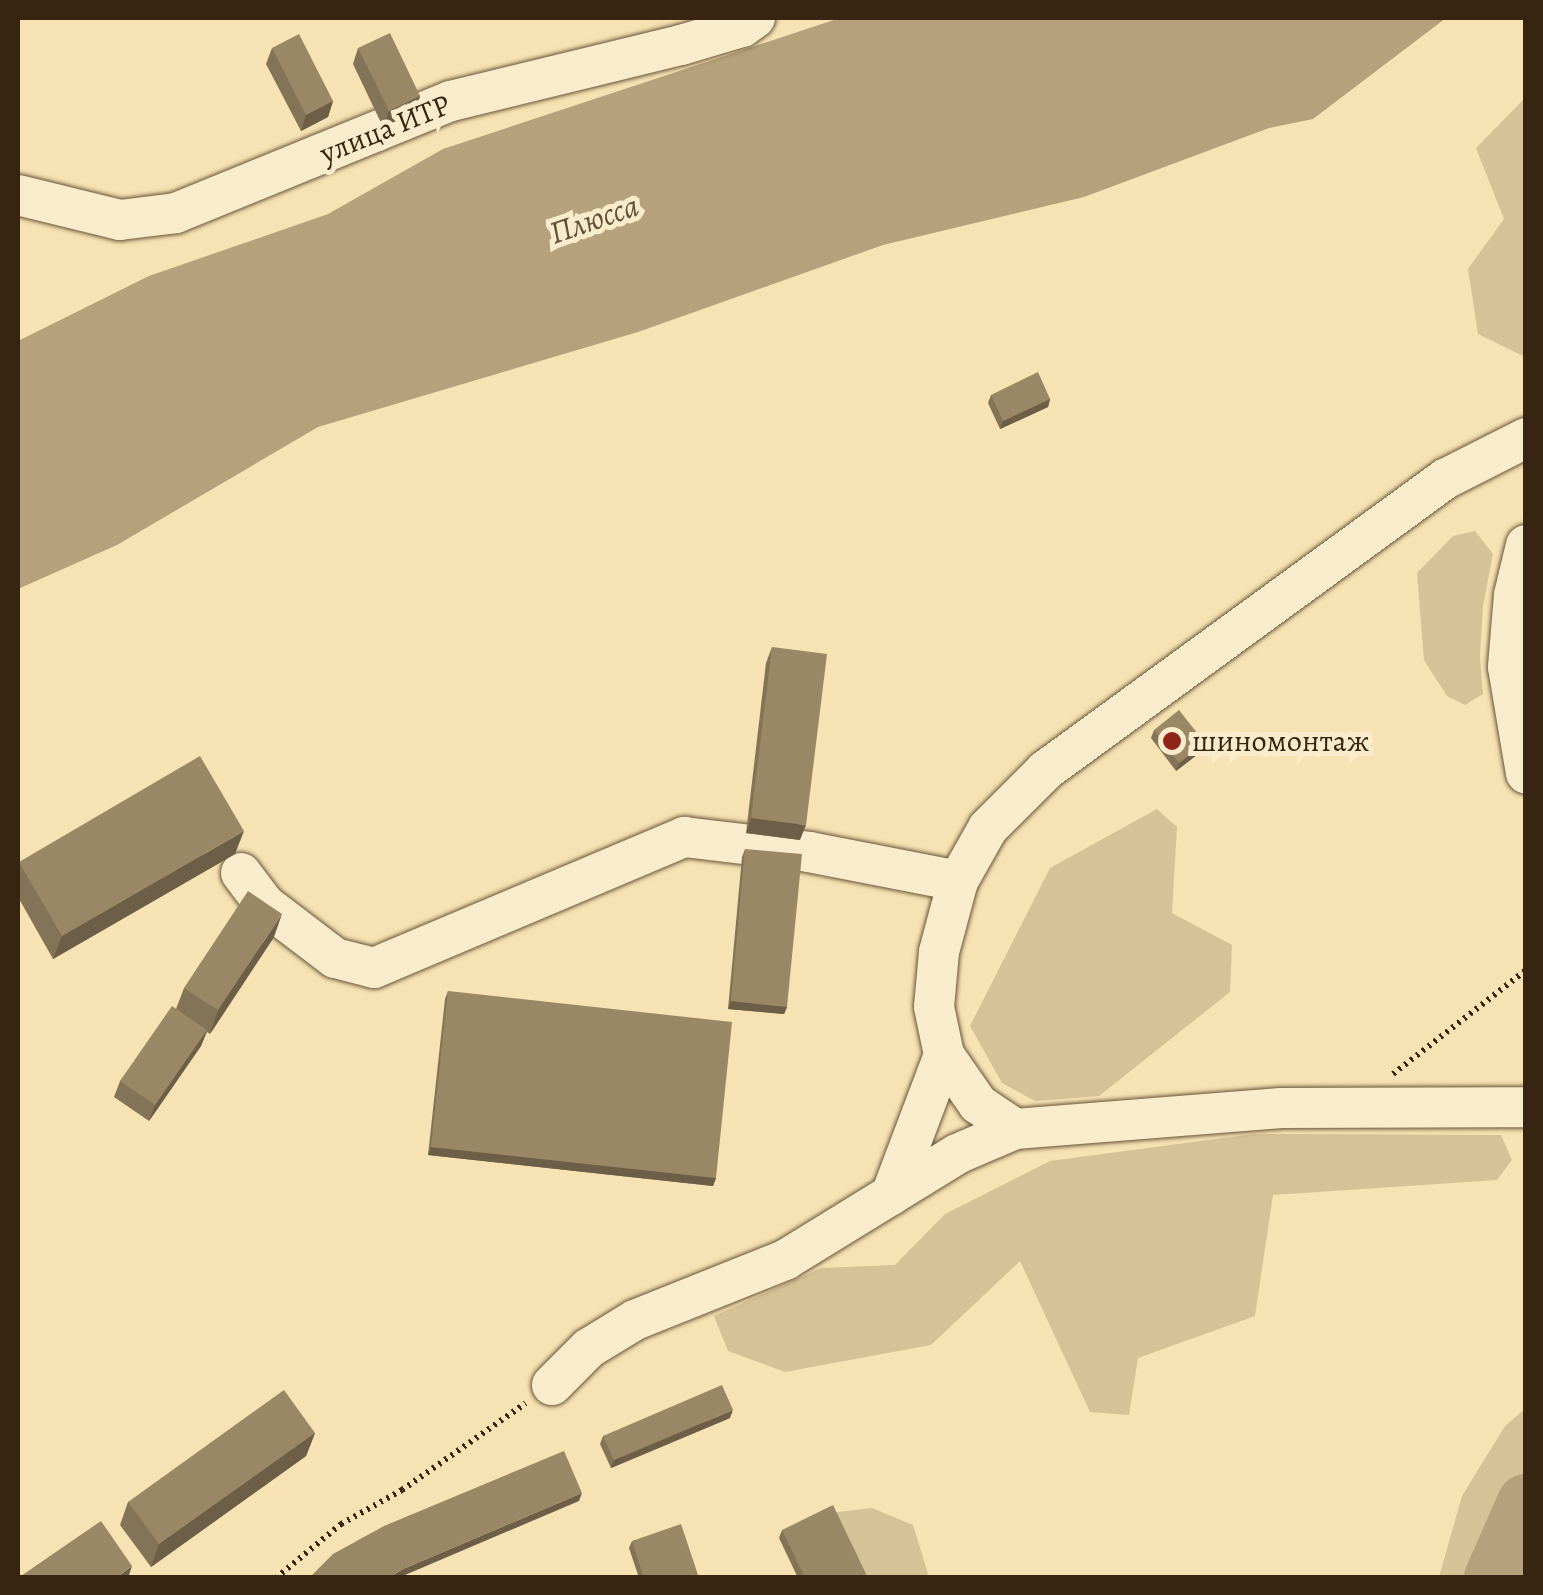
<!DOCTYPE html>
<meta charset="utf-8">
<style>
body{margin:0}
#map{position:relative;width:1543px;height:1595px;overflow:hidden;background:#f6e2b2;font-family:Alegreya,serif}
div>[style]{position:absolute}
.green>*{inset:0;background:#d6c297}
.water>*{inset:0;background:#b5a17b}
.river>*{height:58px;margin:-29px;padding:0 29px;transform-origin:29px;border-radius:29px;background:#b5a17b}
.path>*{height:6px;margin-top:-3px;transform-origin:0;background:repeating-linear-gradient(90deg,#372411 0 2.5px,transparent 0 7.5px)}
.roads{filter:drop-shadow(0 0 2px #675439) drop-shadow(0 0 2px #675439)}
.minor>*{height:40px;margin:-20px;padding:0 20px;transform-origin:20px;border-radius:20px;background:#f9eccd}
.wall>*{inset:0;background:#847457}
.shaded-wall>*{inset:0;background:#6c5e47}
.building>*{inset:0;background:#9a8765}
.dots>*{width:28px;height:28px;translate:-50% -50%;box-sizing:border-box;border:5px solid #f9eccd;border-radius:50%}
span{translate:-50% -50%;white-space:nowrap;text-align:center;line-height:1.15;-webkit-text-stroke:10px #f9eccd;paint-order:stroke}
.street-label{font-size:30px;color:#372411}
.poi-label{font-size:30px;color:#372411}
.left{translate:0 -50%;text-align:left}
.water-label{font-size:32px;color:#635036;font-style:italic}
.frame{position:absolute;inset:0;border:20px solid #372411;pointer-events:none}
</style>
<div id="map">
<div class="green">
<i style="clip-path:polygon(1525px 98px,1525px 357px,1478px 334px,1468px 269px,1504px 219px,1476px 148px)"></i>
<i style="clip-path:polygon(1475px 531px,1493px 554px,1483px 606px,1480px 657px,1483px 694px,1465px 705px,1447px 696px,1424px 660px,1417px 573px,1453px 536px)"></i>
<i style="clip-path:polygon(1157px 809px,1177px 827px,1172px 913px,1232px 945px,1230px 992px,1099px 1096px,1035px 1101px,1002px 1083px,970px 1026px,1050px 868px)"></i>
<i style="clip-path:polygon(1253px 1134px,1501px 1135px,1512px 1160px,1497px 1180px,1273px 1195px,1255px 1316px,1138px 1358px,1129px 1415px,1090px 1412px,1020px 1261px,931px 1345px,785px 1372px,728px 1351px,714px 1316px,821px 1268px,895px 1265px,945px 1214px,1050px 1161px)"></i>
<i style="clip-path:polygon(1525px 1409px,1525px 1577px,1516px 1577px,1513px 1564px,1476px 1559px,1474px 1577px,1439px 1577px,1462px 1496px,1505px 1426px)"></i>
<i style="clip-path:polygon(872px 1508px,913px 1525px,929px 1577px,861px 1577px,830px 1513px)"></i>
</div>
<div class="water">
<i style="clip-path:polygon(840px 18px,1446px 18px,1313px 119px,1269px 128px,1084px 197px,883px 245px,638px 332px,318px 427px,117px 545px,18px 589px,18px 341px,149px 276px,328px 214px,443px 149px)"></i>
</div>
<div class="river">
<i style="left:1493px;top:1578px;width:82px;rotate:-66.3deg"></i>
</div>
<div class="path">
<i style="left:1393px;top:1074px;width:169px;rotate:-38deg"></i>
<i style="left:276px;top:1578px;width:85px;rotate:-39.7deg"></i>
<i style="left:341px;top:1524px;width:70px;rotate:-29.1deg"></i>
<i style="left:402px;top:1490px;width:151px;rotate:-35.1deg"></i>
</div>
<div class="roads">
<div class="minor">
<i style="left:18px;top:195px;width:105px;rotate:13.8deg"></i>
<i style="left:120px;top:220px;width:56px;rotate:-7.1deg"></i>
<i style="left:176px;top:213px;width:297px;rotate:-22.2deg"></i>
<i style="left:451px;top:101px;width:237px;rotate:-13.7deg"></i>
<i style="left:681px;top:45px;width:64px;rotate:-16.4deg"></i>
<i style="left:742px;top:27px;width:16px;rotate:-35deg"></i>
<i style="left:1526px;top:438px;width:91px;rotate:153.2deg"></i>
<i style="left:1445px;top:479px;width:494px;rotate:143.9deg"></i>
<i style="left:1046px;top:770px;width:82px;rotate:135deg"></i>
<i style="left:988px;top:828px;width:61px;rotate:119.5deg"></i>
<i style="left:958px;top:881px;width:73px;rotate:105deg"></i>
<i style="left:939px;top:952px;width:55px;rotate:95.2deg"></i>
<i style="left:934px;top:1007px;width:49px;rotate:78.2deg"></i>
<i style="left:944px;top:1055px;width:60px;rotate:55.2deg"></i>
<i style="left:978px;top:1104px;width:45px;rotate:34deg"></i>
<i style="left:1015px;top:1129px;width:267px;rotate:-4.5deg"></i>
<i style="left:1281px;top:1108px;width:245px;rotate:-0.2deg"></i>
<i style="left:1526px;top:545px;width:51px;rotate:103.5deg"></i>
<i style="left:1514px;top:595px;width:72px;rotate:94.8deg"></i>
<i style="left:1508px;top:667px;width:108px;rotate:80.4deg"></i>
<i style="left:241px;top:873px;width:39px;rotate:53deg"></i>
<i style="left:264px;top:904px;width:89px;rotate:37.3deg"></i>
<i style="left:335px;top:958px;width:40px;rotate:14.4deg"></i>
<i style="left:374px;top:968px;width:337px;rotate:-22.9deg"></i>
<i style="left:684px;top:837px;width:126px;rotate:6.8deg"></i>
<i style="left:809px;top:852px;width:152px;rotate:11deg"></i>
<i style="left:891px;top:1195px;width:150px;rotate:-69.3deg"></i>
<i style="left:552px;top:1385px;width:52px;rotate:-45deg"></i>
<i style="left:589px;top:1348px;width:54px;rotate:-31.3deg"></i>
<i style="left:635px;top:1320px;width:162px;rotate:-21.8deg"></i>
<i style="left:785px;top:1260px;width:202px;rotate:-31.6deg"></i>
<i style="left:957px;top:1154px;width:63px;rotate:-23.3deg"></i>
</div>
</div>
<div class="wall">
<i style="clip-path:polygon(272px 48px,333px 101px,328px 117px,301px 131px,266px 64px)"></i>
<i style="clip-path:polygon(358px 48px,420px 96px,415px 112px,383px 127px,353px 64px)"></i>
<i style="clip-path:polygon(991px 395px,1050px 399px,1048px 407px,1000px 429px,988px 403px)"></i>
<i style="clip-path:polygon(772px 647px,800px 840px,746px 833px,766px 663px)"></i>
<i style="clip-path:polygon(1154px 730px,1202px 751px,1176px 771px,1151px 738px)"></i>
<i style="clip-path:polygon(745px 849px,787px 1007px,784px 1014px,728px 1009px,742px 857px)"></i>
<i style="clip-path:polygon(235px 854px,53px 959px,18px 897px,19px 862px)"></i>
<i style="clip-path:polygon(274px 937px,210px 1034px,207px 1032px,201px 1046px,149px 1121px,114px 1097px,120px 1081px,176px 1009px,184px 988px)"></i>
<i style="clip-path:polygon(448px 991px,716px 1178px,713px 1186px,428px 1155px,445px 999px)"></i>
<i style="clip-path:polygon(730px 1418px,611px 1468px,600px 1444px,603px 1436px)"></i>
<i style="clip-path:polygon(315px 1433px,306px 1456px,151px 1567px,120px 1525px,128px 1502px)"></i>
<i style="clip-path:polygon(782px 1530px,868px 1578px,798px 1578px,779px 1538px)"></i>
<i style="clip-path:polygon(632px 1541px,699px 1578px,639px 1578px,629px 1548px)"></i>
</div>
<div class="shaded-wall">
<i style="clip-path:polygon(420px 96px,415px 112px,383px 127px,389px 111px)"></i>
<i style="clip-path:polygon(333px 101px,328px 117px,301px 131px,306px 115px)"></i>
<i style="clip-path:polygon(1050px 399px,1048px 407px,1000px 429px,1003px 421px)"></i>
<i style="clip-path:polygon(1205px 743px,1202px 751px,1176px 771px,1179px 763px)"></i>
<i style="clip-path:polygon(751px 818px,806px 825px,800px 840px,746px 833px)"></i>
<i style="clip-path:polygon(244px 831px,235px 854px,53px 959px,62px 936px)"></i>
<i style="clip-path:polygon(282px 914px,274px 937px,210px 1034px,218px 1010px)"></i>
<i style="clip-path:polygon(731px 1001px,787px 1007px,784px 1014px,728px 1009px)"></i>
<i style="clip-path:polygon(207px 1030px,201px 1046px,149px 1121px,155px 1105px)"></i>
<i style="clip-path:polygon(431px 1147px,716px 1178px,713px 1186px,428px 1155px)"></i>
<i style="clip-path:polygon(733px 1410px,730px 1418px,611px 1468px,614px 1460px)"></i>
<i style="clip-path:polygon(315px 1433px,306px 1456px,151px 1567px,159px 1544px)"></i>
<i style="clip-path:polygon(582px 1493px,579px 1501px,398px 1578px,388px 1578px,403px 1569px)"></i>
<i style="clip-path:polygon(132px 1566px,128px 1578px,116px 1578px)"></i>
</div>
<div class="building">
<i style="clip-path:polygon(390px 33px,420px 96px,389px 111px,358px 48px)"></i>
<i style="clip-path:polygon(299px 34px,333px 101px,306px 115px,272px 48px)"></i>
<i style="clip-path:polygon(1038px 372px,1050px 399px,1003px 421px,991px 395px)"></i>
<i style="clip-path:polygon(772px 647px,827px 654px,806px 825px,751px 818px)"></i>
<i style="clip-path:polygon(1179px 710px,1205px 743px,1179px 763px,1154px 730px)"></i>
<i style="clip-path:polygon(200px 756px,244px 831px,62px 936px,19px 862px)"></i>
<i style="clip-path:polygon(745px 849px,802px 854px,787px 1007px,731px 1001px)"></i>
<i style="clip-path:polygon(248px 891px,282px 914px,218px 1010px,184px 988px)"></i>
<i style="clip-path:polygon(448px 991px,732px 1022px,716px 1178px,431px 1147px)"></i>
<i style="clip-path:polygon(172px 1006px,207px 1030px,155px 1105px,120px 1081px)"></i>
<i style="clip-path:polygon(722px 1385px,733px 1410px,614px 1460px,603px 1436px)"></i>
<i style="clip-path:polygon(284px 1390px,315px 1433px,159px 1544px,128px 1502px)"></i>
<i style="clip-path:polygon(564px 1451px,582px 1493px,403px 1569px,388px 1578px,309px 1578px,333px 1554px,384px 1526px)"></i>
<i style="clip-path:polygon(833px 1505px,868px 1578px,805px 1578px,782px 1530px)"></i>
<i style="clip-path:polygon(101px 1521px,132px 1566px,116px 1578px,18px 1578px)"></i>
<i style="clip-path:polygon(681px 1524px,699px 1578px,644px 1578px,632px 1541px)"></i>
</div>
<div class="dots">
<i style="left:1172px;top:741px;background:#8f2418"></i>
</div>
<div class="street-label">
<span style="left:385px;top:129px;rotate:-22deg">улица ИТР</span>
</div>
<div class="poi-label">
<span class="left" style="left:1192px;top:741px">шиномонтаж</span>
</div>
<div class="water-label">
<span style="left:594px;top:219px;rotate:-19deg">Плюсса</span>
</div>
<div class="frame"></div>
</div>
